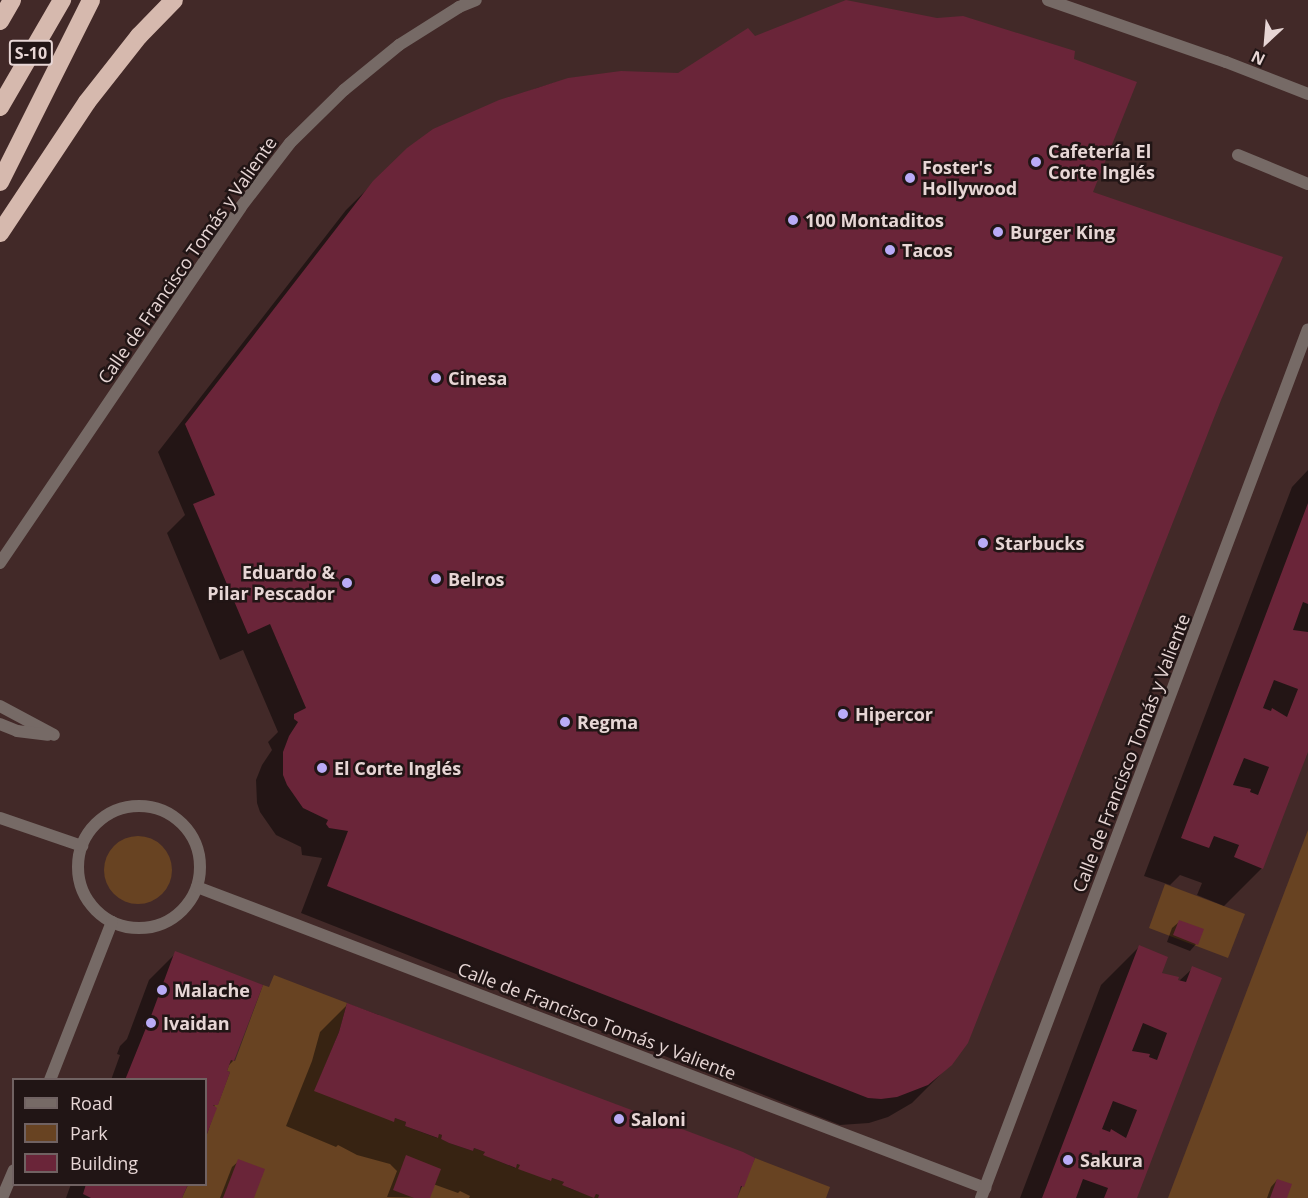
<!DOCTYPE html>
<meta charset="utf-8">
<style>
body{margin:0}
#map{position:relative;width:1308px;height:1198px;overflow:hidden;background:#422928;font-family:"Open Sans",sans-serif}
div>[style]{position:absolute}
.green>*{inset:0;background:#684322}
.round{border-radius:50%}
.shadow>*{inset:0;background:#0007}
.building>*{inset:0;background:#6a2539}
.service>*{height:12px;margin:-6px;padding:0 6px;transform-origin:6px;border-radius:6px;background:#766a66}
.minor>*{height:12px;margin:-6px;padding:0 6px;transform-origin:6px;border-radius:6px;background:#766a66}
.minor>.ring{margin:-6px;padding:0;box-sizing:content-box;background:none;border:12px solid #766a66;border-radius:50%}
.motorway>*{height:18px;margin:-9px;padding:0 9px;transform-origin:9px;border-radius:9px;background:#d6b9ae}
.dots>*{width:16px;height:16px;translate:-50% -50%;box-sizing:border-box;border:3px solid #211515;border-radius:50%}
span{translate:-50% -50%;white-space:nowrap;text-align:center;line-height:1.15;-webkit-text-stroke:5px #211515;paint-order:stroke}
.shield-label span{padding:2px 4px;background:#211515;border:2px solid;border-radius:4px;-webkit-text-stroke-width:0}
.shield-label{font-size:16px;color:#e7d6d5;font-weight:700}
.poi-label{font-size:18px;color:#e7d6d5;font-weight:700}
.left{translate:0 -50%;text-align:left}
.right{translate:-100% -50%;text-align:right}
.street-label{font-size:18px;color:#e7d6d5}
.legend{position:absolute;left:12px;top:1078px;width:195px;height:108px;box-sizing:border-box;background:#211515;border:2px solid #706262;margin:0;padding:8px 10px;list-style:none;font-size:18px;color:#e7d6d5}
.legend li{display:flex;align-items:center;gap:12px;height:30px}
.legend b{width:30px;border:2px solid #706262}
.north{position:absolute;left:1236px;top:12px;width:60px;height:60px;-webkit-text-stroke:4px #211515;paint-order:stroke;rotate:206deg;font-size:16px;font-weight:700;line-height:24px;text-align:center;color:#e7d6d5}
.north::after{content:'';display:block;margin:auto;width:21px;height:27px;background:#e7d6d5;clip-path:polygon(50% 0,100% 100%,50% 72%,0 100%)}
</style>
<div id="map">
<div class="green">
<i style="clip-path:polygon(1308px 830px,1308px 1198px,1168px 1198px)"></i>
<i class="round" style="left:104px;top:836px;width:68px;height:68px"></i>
<i style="clip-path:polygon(1165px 884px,1245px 914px,1228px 958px,1149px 928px)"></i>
<i style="clip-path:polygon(274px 975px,347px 1003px,339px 1032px,315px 1090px,394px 1121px,395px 1118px,406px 1122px,405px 1126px,437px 1138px,439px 1134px,442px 1135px,441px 1139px,449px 1143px,473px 1151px,474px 1148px,485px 1152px,484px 1155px,515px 1168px,517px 1164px,520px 1165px,550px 1181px,552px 1178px,564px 1182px,563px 1185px,571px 1189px,594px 1197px,596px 1194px,599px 1195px,598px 1198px,182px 1198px,188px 1185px,206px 1184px,206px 1137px,216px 1108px,213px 1105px,218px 1104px,230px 1072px,227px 1071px,231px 1060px,235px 1061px,263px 985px,269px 987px)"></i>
<i style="clip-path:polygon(755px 1158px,830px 1187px,826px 1198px,737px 1198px)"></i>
</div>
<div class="shadow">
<i style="clip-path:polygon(754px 38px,1073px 60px,1091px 193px,1220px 399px,966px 1043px,940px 1075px,912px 1103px,888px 1117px,869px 1123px,840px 1125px,301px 913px,322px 858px,302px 855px,301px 847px,276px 835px,260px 812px,257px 803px,256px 780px,262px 765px,272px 750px,268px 742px,278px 732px,243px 650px,220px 660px,167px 533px,185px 515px,158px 452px,346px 210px,408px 149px,456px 120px,537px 88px,568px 79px,678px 74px)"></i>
<i style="clip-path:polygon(1308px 470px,1308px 748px,1262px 868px,1224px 906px,1197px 895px,1202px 883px,1180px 875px,1170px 885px,1144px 876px,1292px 487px)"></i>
<i style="clip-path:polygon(1179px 922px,1196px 944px,1190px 951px,1167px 942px,1172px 928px)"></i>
<i style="clip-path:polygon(1139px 947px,1160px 974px,1179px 981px,1193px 968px,1136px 1198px,1020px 1198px,1101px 985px)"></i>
<i style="clip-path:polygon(176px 953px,233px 1061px,226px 1068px,206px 1133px,206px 1080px,111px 1080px,120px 1055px,117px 1054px,120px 1046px,127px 1039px,149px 980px)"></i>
<i style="clip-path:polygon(348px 1004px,379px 1015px,378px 1018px,742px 1186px,734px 1198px,469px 1198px,470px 1196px,460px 1191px,458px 1193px,433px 1184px,428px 1198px,387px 1197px,397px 1171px,390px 1164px,357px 1155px,338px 1145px,336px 1147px,286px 1126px,312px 1061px,320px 1032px)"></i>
<i style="clip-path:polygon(239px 1161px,252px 1198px,220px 1198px,232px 1167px)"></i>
<i style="clip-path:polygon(1277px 1180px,1286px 1198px,1267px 1198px,1271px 1187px)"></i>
<i style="clip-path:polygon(71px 1184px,186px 1184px,181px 1198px,66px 1198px)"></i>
</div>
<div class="building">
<i style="clip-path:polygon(846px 0,937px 18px,963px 16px,1075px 51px,1074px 59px,1137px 82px,1093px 192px,1283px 257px,1221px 400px,968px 1043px,952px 1065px,928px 1085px,897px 1097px,881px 1099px,868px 1098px,327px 886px,348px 831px,329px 828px,326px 824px,328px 820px,303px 808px,287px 785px,283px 775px,283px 752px,289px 736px,298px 722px,294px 719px,294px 714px,306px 708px,270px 624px,248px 634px,193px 504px,215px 495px,185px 424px,373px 181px,407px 148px,433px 129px,499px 100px,568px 78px,621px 71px,678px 73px,748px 28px,755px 36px)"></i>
<i style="clip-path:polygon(evenodd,1308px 503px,1308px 604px,1303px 602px,1293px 630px,1308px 632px,1308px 752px,1263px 869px,1234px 857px,1239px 845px,1214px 836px,1209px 848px,1181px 838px,1308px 503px,1274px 680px,1298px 689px,1287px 717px,1272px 708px,1271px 711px,1263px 708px,1274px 680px,1308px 503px,1244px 758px,1269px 767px,1258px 795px,1250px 792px,1251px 789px,1233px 785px,1244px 758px)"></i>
<i style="clip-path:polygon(1179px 920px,1204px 929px,1198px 945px,1173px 935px)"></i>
<i style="clip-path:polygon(evenodd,1139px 945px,1168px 957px,1162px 973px,1179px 977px,1178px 980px,1186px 982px,1192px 966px,1222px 978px,1206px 1018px,1137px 1198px,1104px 1198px,1108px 1188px,1083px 1179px,1076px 1198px,1042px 1198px,1139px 945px,1143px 1023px,1167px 1033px,1157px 1060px,1149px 1057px,1150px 1054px,1132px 1051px,1143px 1023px,1139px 945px,1113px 1101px,1137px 1110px,1126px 1138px,1111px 1129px,1110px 1132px,1102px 1129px,1113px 1101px)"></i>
<i style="clip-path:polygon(175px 951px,263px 985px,234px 1061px,231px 1060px,227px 1071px,230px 1072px,218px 1105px,213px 1105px,217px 1108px,206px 1136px,206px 1080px,125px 1080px,146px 1028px,143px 1026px,146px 1017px,151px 1016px)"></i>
<i style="clip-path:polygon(347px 1003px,743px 1152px,755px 1158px,744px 1187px,741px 1186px,737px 1198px,598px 1198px,599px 1195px,596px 1194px,594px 1198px,562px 1185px,564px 1182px,552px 1178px,551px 1181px,518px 1169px,520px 1165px,517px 1164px,516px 1168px,483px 1155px,485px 1152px,474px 1148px,473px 1151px,449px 1143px,441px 1139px,442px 1135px,439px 1134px,438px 1138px,405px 1126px,406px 1122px,395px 1118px,394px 1122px,314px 1091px,339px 1032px)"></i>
<i style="clip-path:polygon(406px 1155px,441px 1169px,430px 1198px,414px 1198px,393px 1190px)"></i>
<i style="clip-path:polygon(238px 1159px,265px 1169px,254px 1198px,223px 1198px)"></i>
<i style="clip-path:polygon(1277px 1179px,1292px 1184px,1287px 1198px,1270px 1198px)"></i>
<i style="clip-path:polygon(86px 1184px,188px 1184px,182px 1198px,91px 1198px,83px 1194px)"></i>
</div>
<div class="service">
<i style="left:1238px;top:155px;width:76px;rotate:22.5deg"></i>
<i style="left:0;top:706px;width:61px;rotate:28.2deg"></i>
<i style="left:0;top:724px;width:18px;rotate:22deg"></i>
<i style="left:17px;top:731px;width:31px;rotate:7deg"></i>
</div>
<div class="minor">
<i style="left:1048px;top:0;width:188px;rotate:19.2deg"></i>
<i style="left:1226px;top:62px;width:88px;rotate:21.3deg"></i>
<i style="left:0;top:563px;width:429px;rotate:-55.9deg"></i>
<i style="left:240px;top:208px;width:82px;rotate:-52.4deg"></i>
<i style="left:290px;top:143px;width:76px;rotate:-44.5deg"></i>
<i style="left:344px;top:90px;width:71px;rotate:-39.3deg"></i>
<i style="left:399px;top:45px;width:71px;rotate:-32.3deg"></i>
<i style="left:459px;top:7px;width:18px;rotate:-22deg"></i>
<i class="ring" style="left:78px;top:806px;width:110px;height:110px"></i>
<i style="left:0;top:818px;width:87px;rotate:18.9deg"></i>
<i style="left:197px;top:887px;width:844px;rotate:20.91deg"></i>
<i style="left:50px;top:1080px;width:170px;rotate:-68.6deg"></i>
<i style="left:2px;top:1198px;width:30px;rotate:-67deg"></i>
<i style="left:981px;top:1198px;width:928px;rotate:-69.38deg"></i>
</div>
<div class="motorway">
<i style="left:0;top:21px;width:24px;rotate:-60deg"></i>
<i style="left:0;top:107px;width:124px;rotate:-59.9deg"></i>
<i style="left:0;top:182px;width:203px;rotate:-63.4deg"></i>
<i style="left:0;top:233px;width:157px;rotate:-56.4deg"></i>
<i style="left:87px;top:102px;width:84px;rotate:-51.8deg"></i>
<i style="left:139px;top:36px;width:50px;rotate:-45.8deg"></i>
</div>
<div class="dots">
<i style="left:1036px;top:162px;background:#b9abf7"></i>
<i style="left:910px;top:178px;background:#b9abf7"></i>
<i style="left:793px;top:220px;background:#b9abf7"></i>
<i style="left:998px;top:232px;background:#b9abf7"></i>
<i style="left:890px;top:250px;background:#b9abf7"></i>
<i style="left:436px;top:378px;background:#b9abf7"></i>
<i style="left:983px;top:543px;background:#b9abf7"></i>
<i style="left:436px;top:579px;background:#b9abf7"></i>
<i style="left:347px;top:583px;background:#b9abf7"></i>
<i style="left:843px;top:714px;background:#b9abf7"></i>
<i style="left:565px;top:722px;background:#b9abf7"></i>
<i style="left:322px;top:768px;background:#b9abf7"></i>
<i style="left:162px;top:990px;background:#b9abf7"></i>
<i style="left:151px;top:1023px;background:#b9abf7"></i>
<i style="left:619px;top:1119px;background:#b9abf7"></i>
<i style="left:1068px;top:1160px;background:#b9abf7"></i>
</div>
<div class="shield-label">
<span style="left:31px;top:53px">S-10</span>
</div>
<div class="poi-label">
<span class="left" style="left:1048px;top:162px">Cafetería El<br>Corte Inglés</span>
<span class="left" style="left:922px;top:178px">Foster's<br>Hollywood</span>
<span class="left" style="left:805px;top:220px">100 Montaditos</span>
<span class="left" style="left:1010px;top:232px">Burger King</span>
<span class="left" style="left:902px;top:250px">Tacos</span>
<span class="left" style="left:448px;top:378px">Cinesa</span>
<span class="left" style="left:995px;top:543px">Starbucks</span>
<span class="right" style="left:335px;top:583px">Eduardo &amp;<br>Pilar Pescador</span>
<span class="left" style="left:448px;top:579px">Belros</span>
<span class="left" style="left:855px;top:714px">Hipercor</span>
<span class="left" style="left:577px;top:722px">Regma</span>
<span class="left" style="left:334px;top:768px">El Corte Inglés</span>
<span class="left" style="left:174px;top:990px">Malache</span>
<span class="left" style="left:163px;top:1023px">Ivaidan</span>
<span class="left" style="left:631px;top:1119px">Saloni</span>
<span class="left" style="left:1080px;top:1160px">Sakura</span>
</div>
<div class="street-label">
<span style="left:187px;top:260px;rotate:-55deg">Calle de Francisco Tomás y Valiente</span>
<span style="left:1131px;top:753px;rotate:-69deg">Calle de Francisco Tomás y Valiente</span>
<span style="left:597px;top:1021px;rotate:21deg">Calle de Francisco Tomás y Valiente</span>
</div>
<ul class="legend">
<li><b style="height:8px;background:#766a66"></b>Road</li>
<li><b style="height:16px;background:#684322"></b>Park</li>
<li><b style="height:16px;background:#6a2539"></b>Building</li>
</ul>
<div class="north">N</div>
</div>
